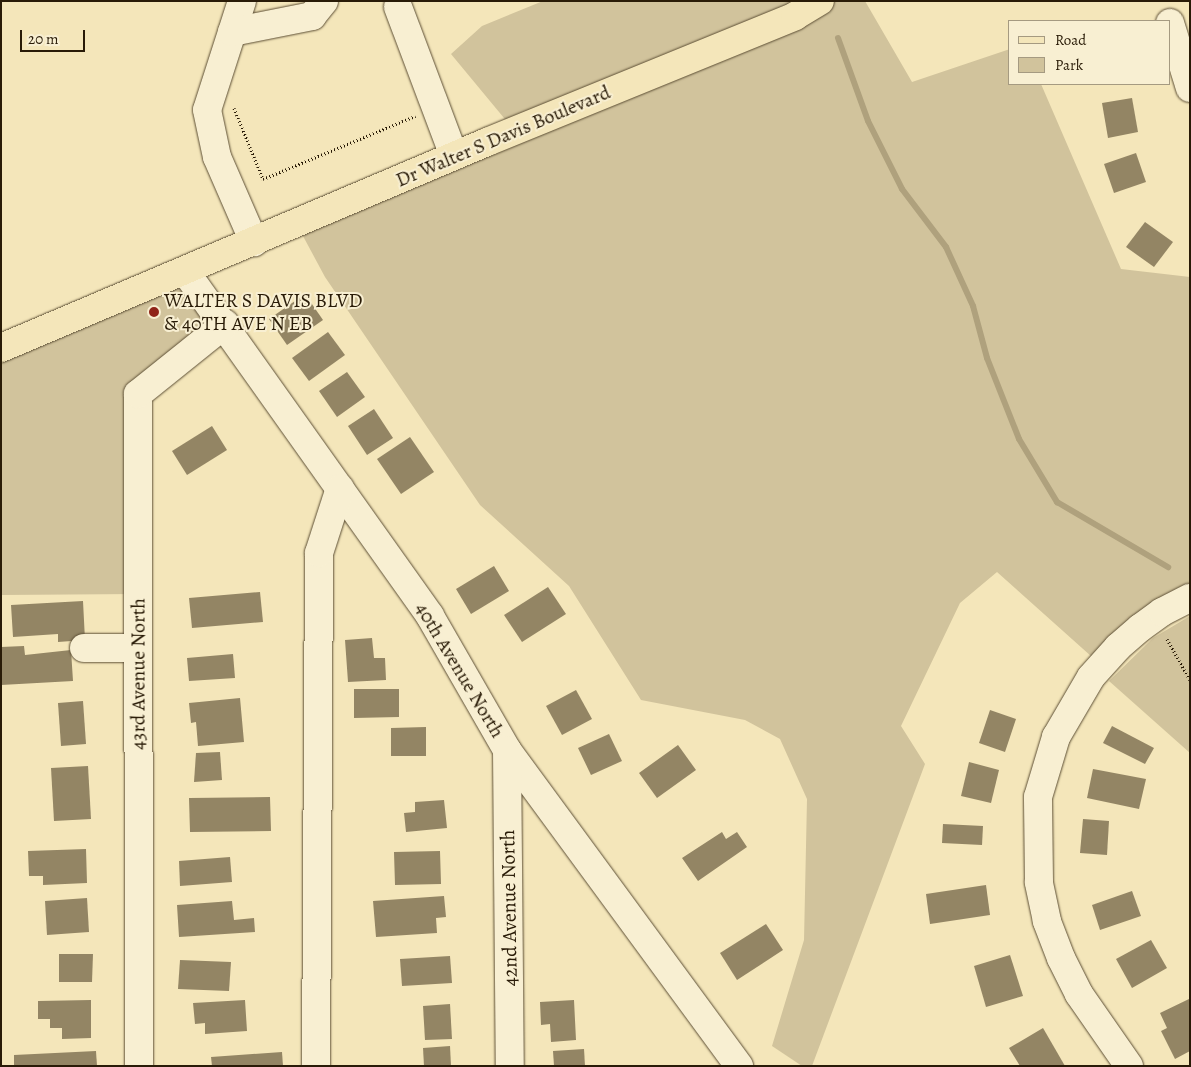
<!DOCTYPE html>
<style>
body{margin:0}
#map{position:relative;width:1191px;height:1067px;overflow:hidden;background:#f4e6ba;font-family:Alegreya,serif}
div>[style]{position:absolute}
.green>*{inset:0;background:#d1c39c}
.stream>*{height:6px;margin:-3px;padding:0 3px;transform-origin:3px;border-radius:3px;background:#afa17d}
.building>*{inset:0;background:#938564}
.path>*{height:3px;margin-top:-1.5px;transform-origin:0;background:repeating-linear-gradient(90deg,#291b07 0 1px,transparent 0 3.5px)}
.roads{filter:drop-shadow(0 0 1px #5c4e34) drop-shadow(0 0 1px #5c4e34)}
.minor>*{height:28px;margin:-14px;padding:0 14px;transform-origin:14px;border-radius:14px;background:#f8efd2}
.major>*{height:28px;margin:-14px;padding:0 14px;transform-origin:14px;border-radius:14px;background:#f4e6ba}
.dots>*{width:14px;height:14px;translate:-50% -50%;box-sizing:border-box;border:2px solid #f8efd2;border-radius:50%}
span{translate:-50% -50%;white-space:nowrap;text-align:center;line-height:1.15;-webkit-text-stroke:4px #f8efd2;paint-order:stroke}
.street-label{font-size:20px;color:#291b07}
.poi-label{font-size:20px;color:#291b07}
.left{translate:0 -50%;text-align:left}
.frame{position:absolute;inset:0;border:2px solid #291b07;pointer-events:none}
.legend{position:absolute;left:1008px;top:20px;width:162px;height:65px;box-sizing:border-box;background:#f8efd2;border:1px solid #a59a81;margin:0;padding:6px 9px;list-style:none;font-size:15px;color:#291b07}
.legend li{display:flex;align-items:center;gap:10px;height:25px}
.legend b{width:25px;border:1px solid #a59a81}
.scale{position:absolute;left:20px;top:30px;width:65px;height:22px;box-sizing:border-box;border:2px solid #291b07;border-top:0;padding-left:6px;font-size:15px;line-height:18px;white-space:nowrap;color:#291b07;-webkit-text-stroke:4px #f8efd2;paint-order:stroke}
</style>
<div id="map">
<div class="green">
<i style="clip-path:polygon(543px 1px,865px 1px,912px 82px,1010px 49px,1010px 84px,1041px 84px,1121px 269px,1190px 277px,1190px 598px,1101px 665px,997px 572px,960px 603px,901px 726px,925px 764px,812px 1066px,802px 1066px,772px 1046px,804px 940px,807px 799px,780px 739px,745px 720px,641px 700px,569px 586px,480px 505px,325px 277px,296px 223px,514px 130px,451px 54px,482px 26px)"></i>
<i style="clip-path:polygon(185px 271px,225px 324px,138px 394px,138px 594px,1px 595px,1px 348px)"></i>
<i style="clip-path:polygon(1190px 616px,1190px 753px,1109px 681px,1153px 638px)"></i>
</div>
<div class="stream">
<i style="left:838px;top:38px;width:88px;rotate:70.1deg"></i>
<i style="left:868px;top:121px;width:76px;rotate:63.4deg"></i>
<i style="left:902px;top:189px;width:73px;rotate:52.8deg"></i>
<i style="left:946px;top:247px;width:65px;rotate:65.4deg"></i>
<i style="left:973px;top:306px;width:54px;rotate:74.9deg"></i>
<i style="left:987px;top:358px;width:87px;rotate:68.4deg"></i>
<i style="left:1019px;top:439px;width:74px;rotate:58.9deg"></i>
<i style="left:1057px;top:502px;width:129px;rotate:30.4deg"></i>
</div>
<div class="building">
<i style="clip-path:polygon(1132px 98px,1138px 132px,1108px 138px,1102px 103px)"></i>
<i style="clip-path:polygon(1136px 153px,1146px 182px,1114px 193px,1104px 164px)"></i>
<i style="clip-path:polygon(1145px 222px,1173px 242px,1154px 267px,1126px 247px)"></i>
<i style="clip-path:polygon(305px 294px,323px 320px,287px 345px,269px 319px)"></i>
<i style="clip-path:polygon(328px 332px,345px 355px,309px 381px,292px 358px)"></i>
<i style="clip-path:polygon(347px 372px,365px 397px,337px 417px,319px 391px)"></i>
<i style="clip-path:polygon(374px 409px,393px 438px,367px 455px,348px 426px)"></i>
<i style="clip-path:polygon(212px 426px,227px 450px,187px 475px,172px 451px)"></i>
<i style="clip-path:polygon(410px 437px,434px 472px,401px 494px,377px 459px)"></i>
<i style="clip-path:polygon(494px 566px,509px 591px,471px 614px,456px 589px)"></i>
<i style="clip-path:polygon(548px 587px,566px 614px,522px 642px,504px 615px)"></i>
<i style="clip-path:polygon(260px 592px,263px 622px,192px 628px,189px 598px)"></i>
<i style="clip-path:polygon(83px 601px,85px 640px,58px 642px,58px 634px,13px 637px,11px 605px)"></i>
<i style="clip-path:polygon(372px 638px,374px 658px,385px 658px,386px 680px,348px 682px,345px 640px)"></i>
<i style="clip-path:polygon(24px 646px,25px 655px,71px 650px,73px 681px,1px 685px,1px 647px)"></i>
<i style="clip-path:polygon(233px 654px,235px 678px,189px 681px,187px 658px)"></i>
<i style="clip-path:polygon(354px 689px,399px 689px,399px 717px,354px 718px)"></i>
<i style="clip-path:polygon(576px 690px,592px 719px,562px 735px,546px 706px)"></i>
<i style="clip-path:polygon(240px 698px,244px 742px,198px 746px,196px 722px,191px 723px,189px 703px)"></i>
<i style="clip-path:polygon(83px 701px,86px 744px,61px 746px,58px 703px)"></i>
<i style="clip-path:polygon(990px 710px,1016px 719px,1005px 752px,979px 743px)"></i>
<i style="clip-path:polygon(1112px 726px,1154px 748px,1145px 764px,1103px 743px)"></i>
<i style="clip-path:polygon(426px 727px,426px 756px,391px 756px,391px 728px)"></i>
<i style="clip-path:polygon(609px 734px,622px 761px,591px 775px,578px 748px)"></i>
<i style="clip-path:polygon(678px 745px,696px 770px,657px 798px,639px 773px)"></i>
<i style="clip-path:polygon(220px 752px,222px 780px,194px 782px,196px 753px)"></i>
<i style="clip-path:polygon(969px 762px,999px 770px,991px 803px,961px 796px)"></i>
<i style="clip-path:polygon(88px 766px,91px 819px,54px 821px,51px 768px)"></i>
<i style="clip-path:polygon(1093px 769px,1146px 779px,1139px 809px,1087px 798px)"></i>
<i style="clip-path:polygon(270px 797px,271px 831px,190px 832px,189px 798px)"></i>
<i style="clip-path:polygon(444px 800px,447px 828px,406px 832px,404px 813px,415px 812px,415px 802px)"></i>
<i style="clip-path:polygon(1083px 819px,1109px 821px,1107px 855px,1080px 853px)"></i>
<i style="clip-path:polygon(943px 824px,983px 826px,982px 845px,942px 843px)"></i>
<i style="clip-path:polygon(722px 832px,726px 839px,737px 832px,747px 847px,698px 881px,682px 858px)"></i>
<i style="clip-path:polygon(86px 849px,87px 883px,43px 885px,43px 876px,29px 876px,28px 851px)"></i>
<i style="clip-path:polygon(440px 851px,441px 884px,395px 885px,394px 852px)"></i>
<i style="clip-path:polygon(230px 857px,232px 882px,180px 886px,179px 861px)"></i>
<i style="clip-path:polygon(986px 885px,990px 915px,930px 924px,926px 894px)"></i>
<i style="clip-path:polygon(1132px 891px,1141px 916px,1100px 930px,1092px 905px)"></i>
<i style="clip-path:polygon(444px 896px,446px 917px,436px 918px,437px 933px,376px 937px,373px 901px)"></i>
<i style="clip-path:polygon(87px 898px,89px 932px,47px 935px,45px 901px)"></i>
<i style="clip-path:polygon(232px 901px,234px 920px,254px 918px,255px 932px,179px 937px,177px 905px)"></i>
<i style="clip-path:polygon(766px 924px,783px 950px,737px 980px,720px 953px)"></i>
<i style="clip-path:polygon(1151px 940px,1167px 968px,1132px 988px,1116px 959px)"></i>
<i style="clip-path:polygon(59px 954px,93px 954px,92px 982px,59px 982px)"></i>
<i style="clip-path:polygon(1010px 955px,1023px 996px,986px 1007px,974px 966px)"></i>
<i style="clip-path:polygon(450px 956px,452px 983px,402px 986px,400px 959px)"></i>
<i style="clip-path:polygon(180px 960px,231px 962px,229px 991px,178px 989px)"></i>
<i style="clip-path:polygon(1189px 999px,1190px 1051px,1175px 1059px,1161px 1031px,1167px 1028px,1160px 1013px)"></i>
<i style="clip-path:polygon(91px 1000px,91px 1038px,62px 1039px,62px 1028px,50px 1028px,50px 1019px,38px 1019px,38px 1001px)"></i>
<i style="clip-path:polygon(245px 1000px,247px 1031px,205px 1034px,205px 1023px,195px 1024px,193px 1003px)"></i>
<i style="clip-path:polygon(574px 1000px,576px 1040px,551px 1042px,550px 1024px,541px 1025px,540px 1002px)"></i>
<i style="clip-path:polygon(450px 1004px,452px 1039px,425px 1040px,423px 1006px)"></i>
<i style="clip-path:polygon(1043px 1028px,1065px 1066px,1020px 1066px,1009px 1048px)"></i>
<i style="clip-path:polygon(450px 1046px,451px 1066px,424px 1066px,423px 1048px)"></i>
<i style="clip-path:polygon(584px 1049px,585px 1066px,554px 1066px,553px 1051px)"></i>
<i style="clip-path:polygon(96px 1051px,97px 1066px,14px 1066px,14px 1055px)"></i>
<i style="clip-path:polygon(282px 1052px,283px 1066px,212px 1066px,211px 1057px)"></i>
</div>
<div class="path">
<i style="left:234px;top:108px;width:77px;rotate:67.8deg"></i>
<i style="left:263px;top:179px;width:165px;rotate:-22.5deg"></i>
<i style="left:1167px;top:639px;width:47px;rotate:60.7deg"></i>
</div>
<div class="roads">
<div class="minor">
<i style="left:242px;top:1px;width:114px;rotate:107.8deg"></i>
<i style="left:207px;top:110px;width:48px;rotate:78deg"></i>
<i style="left:217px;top:157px;width:93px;rotate:66.5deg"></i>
<i style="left:398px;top:7px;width:159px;rotate:69.4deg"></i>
<i style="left:1170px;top:23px;width:68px;rotate:72.9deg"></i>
<i style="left:232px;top:32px;width:82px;rotate:-11.3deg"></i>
<i style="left:312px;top:16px;width:19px;rotate:-51deg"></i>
<i style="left:185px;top:271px;width:423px;rotate:54.6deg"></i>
<i style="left:430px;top:616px;width:155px;rotate:60.1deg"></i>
<i style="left:507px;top:750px;width:392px;rotate:53.7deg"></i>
<i style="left:84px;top:648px;width:54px"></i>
<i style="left:507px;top:750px;width:316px;rotate:89.5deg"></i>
<i style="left:139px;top:1066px;width:672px;rotate:-90.09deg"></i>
<i style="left:138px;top:394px;width:112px;rotate:-38.8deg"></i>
<i style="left:316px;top:1066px;width:513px;rotate:-89.66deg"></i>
<i style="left:319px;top:553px;width:68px;rotate:-72.1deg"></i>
<i style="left:1129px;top:1066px;width:88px;rotate:-124.8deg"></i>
<i style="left:1079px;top:994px;width:40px;rotate:-116.6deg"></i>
<i style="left:1061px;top:958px;width:40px;rotate:-111deg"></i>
<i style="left:1047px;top:921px;width:40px;rotate:-102deg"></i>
<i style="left:1039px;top:882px;width:85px;rotate:-90.7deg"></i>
<i style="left:1038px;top:797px;width:63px;rotate:-73.3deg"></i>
<i style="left:1056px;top:737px;width:69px;rotate:-59.7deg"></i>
<i style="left:1091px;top:677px;width:40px;rotate:-48deg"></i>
<i style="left:1118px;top:647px;width:29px;rotate:-41deg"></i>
<i style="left:1140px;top:628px;width:27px;rotate:-36deg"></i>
<i style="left:1162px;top:612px;width:31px;rotate:-27deg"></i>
</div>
<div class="major">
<i style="left:1px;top:348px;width:528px;rotate:-22.97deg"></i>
<i style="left:487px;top:142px;width:333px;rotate:-22.2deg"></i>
<i style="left:795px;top:16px;width:29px;rotate:-31deg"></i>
</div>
</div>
<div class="dots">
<i style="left:154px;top:312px;background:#8f2418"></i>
</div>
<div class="street-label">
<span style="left:503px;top:136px;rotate:-23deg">Dr Walter S Davis Boulevard</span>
<span style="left:460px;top:670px;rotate:59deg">40th Avenue North</span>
<span style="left:138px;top:674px;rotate:-90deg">43rd Avenue North</span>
<span style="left:509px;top:908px;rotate:-91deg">42nd Avenue North</span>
</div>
<div class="poi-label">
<span class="left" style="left:164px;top:312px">WALTER S DAVIS BLVD<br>&amp; 40TH AVE N EB</span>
</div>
<div class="frame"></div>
<ul class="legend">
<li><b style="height:6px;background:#f4e6ba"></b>Road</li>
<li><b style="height:14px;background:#d1c39c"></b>Park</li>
</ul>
<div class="scale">20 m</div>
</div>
